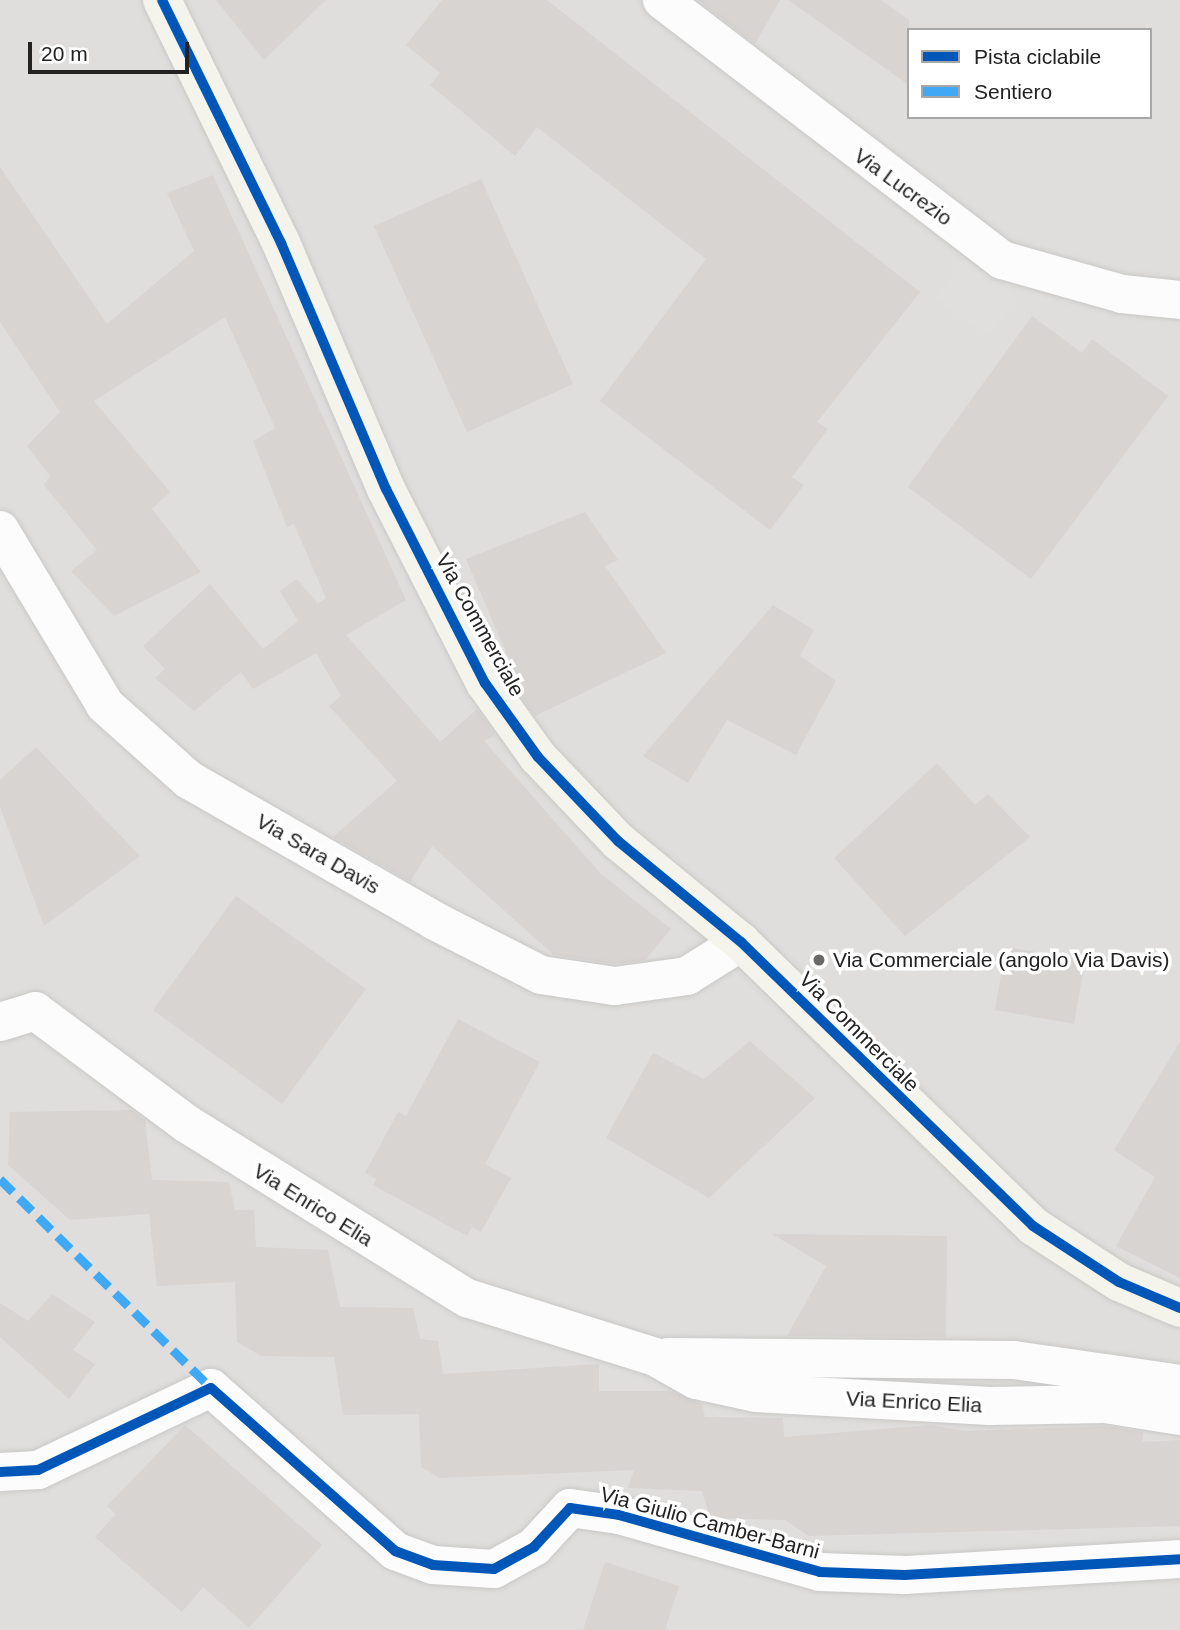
<!DOCTYPE html>
<style>
body{margin:0}
#map{position:relative;width:1180px;height:1630px;overflow:hidden;background:#f0eeeb;font-family:Helvetica,sans-serif}
div>[style]{position:absolute}
.residential>*{inset:0;background:#dfdedc}
.parking>*{inset:0;background:#e0dfde}
.building>*{inset:0;background:#d7d4d2}
.roads{filter:drop-shadow(0 0 2px #c9c8c7) drop-shadow(0 0 2px #c9c8c7)}
.minor>*{height:38px;margin:-19px;padding:0 19px;transform-origin:19px;border-radius:19px;background:#fdfcfc}
.secondary>*{height:38px;margin:-19px;padding:0 19px;transform-origin:19px;border-radius:19px;background:#f4f4ed}
.quiet>*{height:9px;margin-top:-4.5px;transform-origin:0;background:repeating-linear-gradient(90deg,#3fa9f5 0 18px,transparent 0 27px)}
.cycleway>*{height:10px;margin:-5px;padding:0 5px;transform-origin:5px;border-radius:5px;background:#0057b8}
.dots>*{width:19px;height:19px;translate:-50% -50%;box-sizing:border-box;border:4px solid #fff;border-radius:50%}
span{translate:-50% -50%;white-space:nowrap;text-align:center;line-height:1.15;-webkit-text-stroke:7px #fff;paint-order:stroke}
.street-label{font-size:21px;color:#222}
.poi-label{font-size:21px;color:#222}
.left{translate:0 -50%;text-align:left}
.legend{position:absolute;left:907px;top:28px;width:245px;height:91px;box-sizing:border-box;background:#fff;border:2px solid #a7a7a7;margin:0;padding:9px 12px;list-style:none;font-size:21px;color:#222}
.legend li{display:flex;align-items:center;gap:14px;height:35px}
.legend b{width:35px;border:2px solid #a7a7a7}
.scale{position:absolute;left:28px;top:42px;width:161px;height:32px;box-sizing:border-box;border:4px solid #222;border-top:0;padding-left:9px;font-size:21px;line-height:24px;white-space:nowrap;color:#222;-webkit-text-stroke:5px #fff;paint-order:stroke}
</style>
<div id="map">
<div class="residential">
<i style="clip-path:polygon(evenodd,0 0,1180px 0,1180px 1630px,0 1630px,0 0,909px 30px,1150px 30px,1150px 117px,909px 117px,909px 30px)"></i>
</div>
<div class="parking">
<i style="clip-path:polygon(964px 260px,1017px 298px,988px 336px,936px 298px)"></i>
</div>
<div class="building">
<i style="clip-path:polygon(216px 0,326px 0,264px 60px)"></i>
<i style="clip-path:polygon(442px 0,547px 0,920px 292px,817px 422px,828px 429px,792px 477px,804px 485px,770px 530px,600px 401px,706px 259px,537px 127px,515px 156px,430px 85px,440px 73px,406px 45px)"></i>
<i style="clip-path:polygon(698px 0,780px 0,755px 44px)"></i>
<i style="clip-path:polygon(788px 0,881px 0,909px 20px,909px 85px)"></i>
<i style="clip-path:polygon(0 167px,107px 324px,194px 251px,167px 193px,213px 175px,406px 600px,346px 635px,440px 742px,477px 709px,495px 735px,484px 741px,601px 874px,671px 929px,645px 960px,615px 964px,554px 955px,432px 846px,410px 882px,333px 837px,397px 781px,329px 706px,341px 696px,316px 653px,253px 689px,241px 672px,194px 711px,155px 678px,165px 669px,143px 646px,210px 584px,263px 649px,298px 621px,280px 591px,297px 579px,318px 604px,326px 598px,294px 524px,287px 527px,253px 441px,275px 428px,225px 317px,94px 401px,170px 492px,152px 509px,201px 572px,114px 616px,71px 571px,97px 550px,44px 485px,50px 476px,27px 446px,60px 412px,0 322px)"></i>
<i style="clip-path:polygon(481px 179px,573px 384px,467px 432px,374px 226px)"></i>
<i style="clip-path:polygon(1032px 316px,1082px 353px,1092px 339px,1168px 396px,1031px 579px,908px 487px)"></i>
<i style="clip-path:polygon(585px 512px,618px 560px,605px 566px,666px 653px,535px 716px,510px 680px,516px 675px,466px 559px)"></i>
<i style="clip-path:polygon(773px 605px,814px 630px,800px 656px,836px 681px,796px 755px,727px 720px,688px 783px,643px 756px)"></i>
<i style="clip-path:polygon(36px 747px,140px 856px,44px 926px,0 807px,0 780px)"></i>
<i style="clip-path:polygon(937px 763px,975px 805px,988px 794px,1030px 837px,905px 936px,834px 858px)"></i>
<i style="clip-path:polygon(236px 896px,366px 989px,282px 1104px,153px 1010px)"></i>
<i style="clip-path:polygon(1006px 947px,1085px 960px,1074px 1024px,995px 1010px)"></i>
<i style="clip-path:polygon(458px 1019px,540px 1062px,485px 1164px,511px 1178px,481px 1232px,472px 1227px,467px 1236px,373px 1185px,376px 1179px,365px 1173px,398px 1112px,406px 1116px)"></i>
<i style="clip-path:polygon(750px 1041px,815px 1098px,709px 1198px,606px 1138px,653px 1053px,704px 1079px)"></i>
<i style="clip-path:polygon(1180px 1042px,1180px 1278px,1116px 1246px,1155px 1177px,1114px 1150px)"></i>
<i style="clip-path:polygon(131px 1110px,145px 1120px,152px 1180px,229px 1182px,235px 1210px,254px 1210px,256px 1247px,328px 1250px,340px 1307px,413px 1308px,420px 1339px,438px 1341px,443px 1374px,599px 1364px,599px 1391px,670px 1391px,702px 1404px,705px 1417px,783px 1418px,784px 1437px,931px 1425px,965px 1431px,1103px 1426px,1143px 1432px,1142px 1442px,1180px 1440px,1180px 1526px,809px 1536px,785px 1520px,710px 1518px,702px 1491px,628px 1488px,634px 1470px,440px 1478px,421px 1467px,419px 1414px,343px 1415px,334px 1357px,261px 1356px,237px 1342px,235px 1282px,157px 1286px,149px 1214px,70px 1220px,8px 1165px,10px 1112px)"></i>
<i style="clip-path:polygon(772px 1234px,947px 1236px,946px 1337px,787px 1336px,826px 1266px)"></i>
<i style="clip-path:polygon(52px 1294px,95px 1322px,73px 1350px,95px 1364px,69px 1399px,0 1337px,0 1303px,28px 1321px)"></i>
<i style="clip-path:polygon(185px 1425px,322px 1545px,249px 1628px,203px 1587px,182px 1612px,95px 1537px,116px 1514px,107px 1506px)"></i>
<i style="clip-path:polygon(605px 1562px,679px 1586px,665px 1630px,583px 1630px)"></i>
</div>
<div class="roads">
<div class="minor">
<i style="left:662px;top:0;width:428px;rotate:37.4deg"></i>
<i style="left:1002px;top:260px;width:125px;rotate:15.8deg"></i>
<i style="left:1122px;top:294px;width:58px;rotate:5.9deg"></i>
<i style="left:0;top:530px;width:204px;rotate:59deg"></i>
<i style="left:105px;top:705px;width:113px;rotate:41.8deg"></i>
<i style="left:189px;top:780px;width:281px;rotate:29.8deg"></i>
<i style="left:433px;top:920px;width:121px;rotate:27deg"></i>
<i style="left:541px;top:975px;width:75px;rotate:8.5deg"></i>
<i style="left:615px;top:986px;width:73px;rotate:-7.9deg"></i>
<i style="left:687px;top:976px;width:64px;rotate:-32.2deg"></i>
<i style="left:0;top:1022px;width:37px;rotate:-17deg"></i>
<i style="left:35px;top:1011px;width:189px;rotate:36.6deg"></i>
<i style="left:187px;top:1124px;width:330px;rotate:31.9deg"></i>
<i style="left:467px;top:1298px;width:197px;rotate:17.4deg"></i>
<i style="left:655px;top:1357px;width:47px;rotate:29.3deg"></i>
<i style="left:696px;top:1380px;width:61px;rotate:12.2deg"></i>
<i style="left:756px;top:1393px;width:234px;rotate:3.2deg"></i>
<i style="left:990px;top:1406px;width:115px;rotate:-1deg"></i>
<i style="left:1105px;top:1404px;width:76px;rotate:9.1deg"></i>
<i style="left:668px;top:1357px;width:346px;rotate:0.5deg"></i>
<i style="left:1014px;top:1360px;width:168px;rotate:8.2deg"></i>
<i style="left:0;top:1472px;width:38px;rotate:-3deg"></i>
<i style="left:38px;top:1470px;width:191px;rotate:-25.4deg"></i>
<i style="left:211px;top:1388px;width:246px;rotate:41.5deg"></i>
<i style="left:395px;top:1551px;width:40px;rotate:20.2deg"></i>
<i style="left:433px;top:1565px;width:61px;rotate:3.8deg"></i>
<i style="left:494px;top:1569px;width:46px;rotate:-28.8deg"></i>
<i style="left:534px;top:1547px;width:53px;rotate:-47.3deg"></i>
<i style="left:570px;top:1508px;width:49px;rotate:8.1deg"></i>
<i style="left:619px;top:1515px;width:209px;rotate:15.8deg"></i>
<i style="left:820px;top:1572px;width:85px;rotate:2deg"></i>
<i style="left:905px;top:1575px;width:275px;rotate:-3.3deg"></i>
</div>
<div class="secondary">
<i style="left:162px;top:0;width:271px;rotate:63.9deg"></i>
<i style="left:281px;top:243px;width:267px;rotate:66.9deg"></i>
<i style="left:386px;top:489px;width:218px;rotate:63deg"></i>
<i style="left:485px;top:683px;width:91px;rotate:54.4deg"></i>
<i style="left:538px;top:757px;width:116px;rotate:46.4deg"></i>
<i style="left:618px;top:841px;width:159px;rotate:39.4deg"></i>
<i style="left:741px;top:942px;width:407px;rotate:44.2deg"></i>
<i style="left:1033px;top:1226px;width:103px;rotate:33.1deg"></i>
<i style="left:1119px;top:1282px;width:66px;rotate:23.1deg"></i>
</div>
</div>
<div class="quiet">
<i style="left:0;top:1179px;width:297px;rotate:44.7deg"></i>
</div>
<div class="cycleway">
<i style="left:162px;top:0;width:271px;rotate:63.9deg"></i>
<i style="left:281px;top:243px;width:267px;rotate:66.9deg"></i>
<i style="left:386px;top:489px;width:218px;rotate:63deg"></i>
<i style="left:485px;top:683px;width:91px;rotate:54.4deg"></i>
<i style="left:538px;top:757px;width:116px;rotate:46.4deg"></i>
<i style="left:618px;top:841px;width:159px;rotate:39.4deg"></i>
<i style="left:741px;top:942px;width:407px;rotate:44.2deg"></i>
<i style="left:1033px;top:1226px;width:103px;rotate:33.1deg"></i>
<i style="left:1119px;top:1282px;width:66px;rotate:23.1deg"></i>
<i style="left:0;top:1472px;width:38px;rotate:-3deg"></i>
<i style="left:38px;top:1470px;width:191px;rotate:-25.4deg"></i>
<i style="left:211px;top:1388px;width:246px;rotate:41.5deg"></i>
<i style="left:395px;top:1551px;width:40px;rotate:20.2deg"></i>
<i style="left:433px;top:1565px;width:61px;rotate:3.8deg"></i>
<i style="left:494px;top:1569px;width:46px;rotate:-28.8deg"></i>
<i style="left:534px;top:1547px;width:53px;rotate:-47.3deg"></i>
<i style="left:570px;top:1508px;width:49px;rotate:8.1deg"></i>
<i style="left:619px;top:1515px;width:209px;rotate:15.8deg"></i>
<i style="left:820px;top:1572px;width:85px;rotate:2deg"></i>
<i style="left:905px;top:1575px;width:275px;rotate:-3.3deg"></i>
</div>
<div class="dots">
<i style="left:819px;top:960px;background:#6a6968"></i>
</div>
<div class="street-label">
<span style="left:903px;top:187px;rotate:36deg">Via Lucrezio</span>
<span style="left:480px;top:625px;rotate:61deg">Via Commerciale</span>
<span style="left:318px;top:854px;rotate:30deg">Via Sara Davis</span>
<span style="left:859px;top:1032px;rotate:45deg">Via Commerciale</span>
<span style="left:313px;top:1205px;rotate:32deg">Via Enrico Elia</span>
<span style="left:914px;top:1402px;rotate:3deg">Via Enrico Elia</span>
<span style="left:710px;top:1523px;rotate:15deg">Via Giulio Camber-Barni</span>
</div>
<div class="poi-label">
<span class="left" style="left:833px;top:960px">Via Commerciale (angolo Via Davis)</span>
</div>
<ul class="legend">
<li><b style="height:9px;background:#0057b8"></b>Pista ciclabile</li>
<li><b style="height:9px;background:#3fa9f5"></b>Sentiero</li>
</ul>
<div class="scale">20 m</div>
</div>
